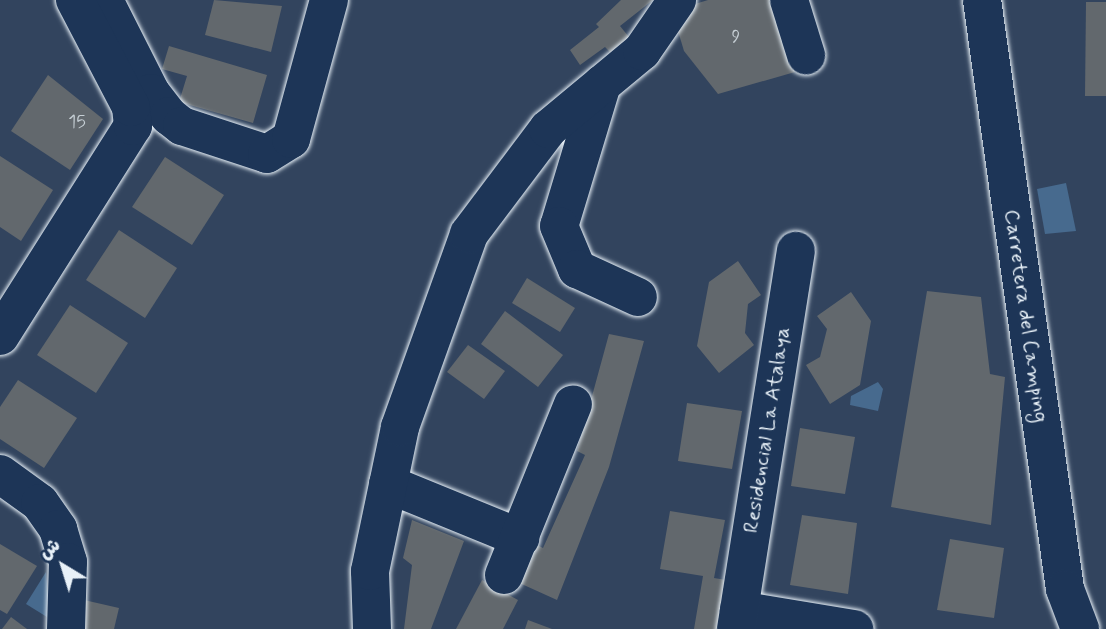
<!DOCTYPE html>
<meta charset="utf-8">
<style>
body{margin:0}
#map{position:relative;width:1106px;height:629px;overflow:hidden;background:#32445e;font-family:Mynerve,"Playpen Sans Arabic",sans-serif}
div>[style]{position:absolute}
.water>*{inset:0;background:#476a8e}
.building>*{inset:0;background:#62686d}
.roads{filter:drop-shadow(0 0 2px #e8f1f8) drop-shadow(0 0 2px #e8f1f8)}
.minor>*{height:38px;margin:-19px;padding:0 19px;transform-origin:19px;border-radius:19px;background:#1d3557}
span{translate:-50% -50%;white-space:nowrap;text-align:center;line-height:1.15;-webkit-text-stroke:5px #1d3557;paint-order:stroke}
.number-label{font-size:18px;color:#c6cfd5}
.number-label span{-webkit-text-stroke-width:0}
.street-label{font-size:21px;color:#e8f1f8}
.north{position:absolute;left:28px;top:531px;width:70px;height:70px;-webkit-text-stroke:5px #1d3557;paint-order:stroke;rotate:322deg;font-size:19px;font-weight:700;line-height:28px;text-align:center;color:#e8f1f8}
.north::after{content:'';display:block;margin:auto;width:24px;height:32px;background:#e8f1f8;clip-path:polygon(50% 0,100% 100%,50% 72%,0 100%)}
</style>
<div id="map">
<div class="water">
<i style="clip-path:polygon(1066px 183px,1076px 231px,1045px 234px,1037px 189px)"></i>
<i style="clip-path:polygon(878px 382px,883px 389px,878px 411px,850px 405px,851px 396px)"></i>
<i style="clip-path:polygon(46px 572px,48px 597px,47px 617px,26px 604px)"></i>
</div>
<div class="building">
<i style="clip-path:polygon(214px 0,282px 6px,271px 52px,205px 35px)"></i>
<i style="clip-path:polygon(621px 0,653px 0,620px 26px,633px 42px,616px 58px,605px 47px,580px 65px,570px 50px,599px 27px,596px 24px)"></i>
<i style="clip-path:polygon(708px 0,775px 0,795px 72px,718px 94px,684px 51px,672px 11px)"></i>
<i style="clip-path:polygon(1086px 2px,1106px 2px,1106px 96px,1085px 96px)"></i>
<i style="clip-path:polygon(169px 46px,267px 75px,253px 123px,179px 102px,187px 76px,162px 69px)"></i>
<i style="clip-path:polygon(48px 75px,103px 119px,70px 170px,11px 131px)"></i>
<i style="clip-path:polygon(0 156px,53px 190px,21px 241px,0 227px)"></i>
<i style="clip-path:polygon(165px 157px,224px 195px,192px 245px,132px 207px)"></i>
<i style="clip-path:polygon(119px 230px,177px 268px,145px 318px,86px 280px)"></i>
<i style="clip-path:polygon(738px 261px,761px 295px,748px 304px,745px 333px,754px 345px,719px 373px,697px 346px,709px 282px)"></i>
<i style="clip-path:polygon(527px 278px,575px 308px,560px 332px,512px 303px)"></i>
<i style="clip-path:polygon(927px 291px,981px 297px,990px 374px,1005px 377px,991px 525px,891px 507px)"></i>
<i style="clip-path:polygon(851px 292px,871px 321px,860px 385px,830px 404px,806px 365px,820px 357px,827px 329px,817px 316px)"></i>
<i style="clip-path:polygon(70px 305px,128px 343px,96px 393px,37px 355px)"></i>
<i style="clip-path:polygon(505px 311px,563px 355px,538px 387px,481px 344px)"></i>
<i style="clip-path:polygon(609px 334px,644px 341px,609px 467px,557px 600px,515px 581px,533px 543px,543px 548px,585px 455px,577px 451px)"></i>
<i style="clip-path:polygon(468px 345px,505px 371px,484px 399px,447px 372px)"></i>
<i style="clip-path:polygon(18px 380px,77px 418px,44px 468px,0 439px,0 407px)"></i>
<i style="clip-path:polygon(687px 403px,742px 411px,732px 469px,678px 461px)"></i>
<i style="clip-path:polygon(800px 428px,855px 437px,845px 494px,791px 486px)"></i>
<i style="clip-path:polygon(670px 511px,725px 520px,714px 578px,732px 581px,724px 629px,694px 629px,703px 576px,660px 569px)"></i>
<i style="clip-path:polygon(802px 515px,857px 523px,848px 594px,790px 585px)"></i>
<i style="clip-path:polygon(412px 520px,464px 541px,431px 629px,404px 629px,412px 565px,403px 558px)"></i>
<i style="clip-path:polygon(950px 539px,1004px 548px,994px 618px,937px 610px)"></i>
<i style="clip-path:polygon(0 544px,37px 566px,7px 614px,0 610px)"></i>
<i style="clip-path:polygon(482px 580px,518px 600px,503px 629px,456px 629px)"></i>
<i style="clip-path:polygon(84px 600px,119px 608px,114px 629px,78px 629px)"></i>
<i style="clip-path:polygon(11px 617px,27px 629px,2px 629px)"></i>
<i style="clip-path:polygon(528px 620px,552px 629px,525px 629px)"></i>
</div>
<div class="roads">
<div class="minor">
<i style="left:104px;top:0;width:104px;rotate:63.2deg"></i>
<i style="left:151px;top:93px;width:29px;rotate:52deg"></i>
<i style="left:169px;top:116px;width:16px;rotate:38deg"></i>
<i style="left:182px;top:126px;width:89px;rotate:18.2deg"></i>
<i style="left:267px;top:154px;width:28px;rotate:-32deg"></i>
<i style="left:291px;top:139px;width:144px;rotate:-74.7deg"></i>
<i style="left:789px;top:0;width:58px;rotate:72.8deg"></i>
<i style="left:982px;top:0;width:595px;rotate:81.98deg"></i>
<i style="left:1065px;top:589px;width:43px;rotate:69.4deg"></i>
<i style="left:602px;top:84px;width:148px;rotate:106.8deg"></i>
<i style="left:559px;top:226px;width:47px;rotate:67.3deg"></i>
<i style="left:577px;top:269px;width:67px;rotate:24.7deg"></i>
<i style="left:0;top:336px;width:249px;rotate:-57.7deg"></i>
<i style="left:133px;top:126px;width:19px;rotate:-96deg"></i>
<i style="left:131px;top:107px;width:121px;rotate:-117.6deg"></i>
<i style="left:0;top:474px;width:49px;rotate:35.9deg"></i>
<i style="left:40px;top:503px;width:32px;rotate:55deg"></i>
<i style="left:58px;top:529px;width:34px;rotate:73deg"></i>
<i style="left:68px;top:562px;width:67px;rotate:91.7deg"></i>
<i style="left:388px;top:484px;width:143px;rotate:22.2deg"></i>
<i style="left:504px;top:575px;width:184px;rotate:-68deg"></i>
<i style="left:739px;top:610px;width:117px;rotate:9.4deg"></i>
<i style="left:372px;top:629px;width:58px;rotate:-92deg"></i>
<i style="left:370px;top:571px;width:147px;rotate:-78.2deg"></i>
<i style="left:400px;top:427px;width:205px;rotate:-70.3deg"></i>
<i style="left:469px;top:234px;width:131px;rotate:-53deg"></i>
<i style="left:548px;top:129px;width:122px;rotate:-39.7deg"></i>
<i style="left:642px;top:51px;width:62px;rotate:-55.5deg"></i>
<i style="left:736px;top:629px;width:383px;rotate:-81deg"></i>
</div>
</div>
<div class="number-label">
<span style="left:736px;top:37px">9</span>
<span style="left:77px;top:122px">15</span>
</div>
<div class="street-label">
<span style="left:1026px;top:316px;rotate:82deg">Carretera del Camping</span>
<span style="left:767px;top:430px;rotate:-81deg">Residencial La Atalaya</span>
</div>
<div class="north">ش</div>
</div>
